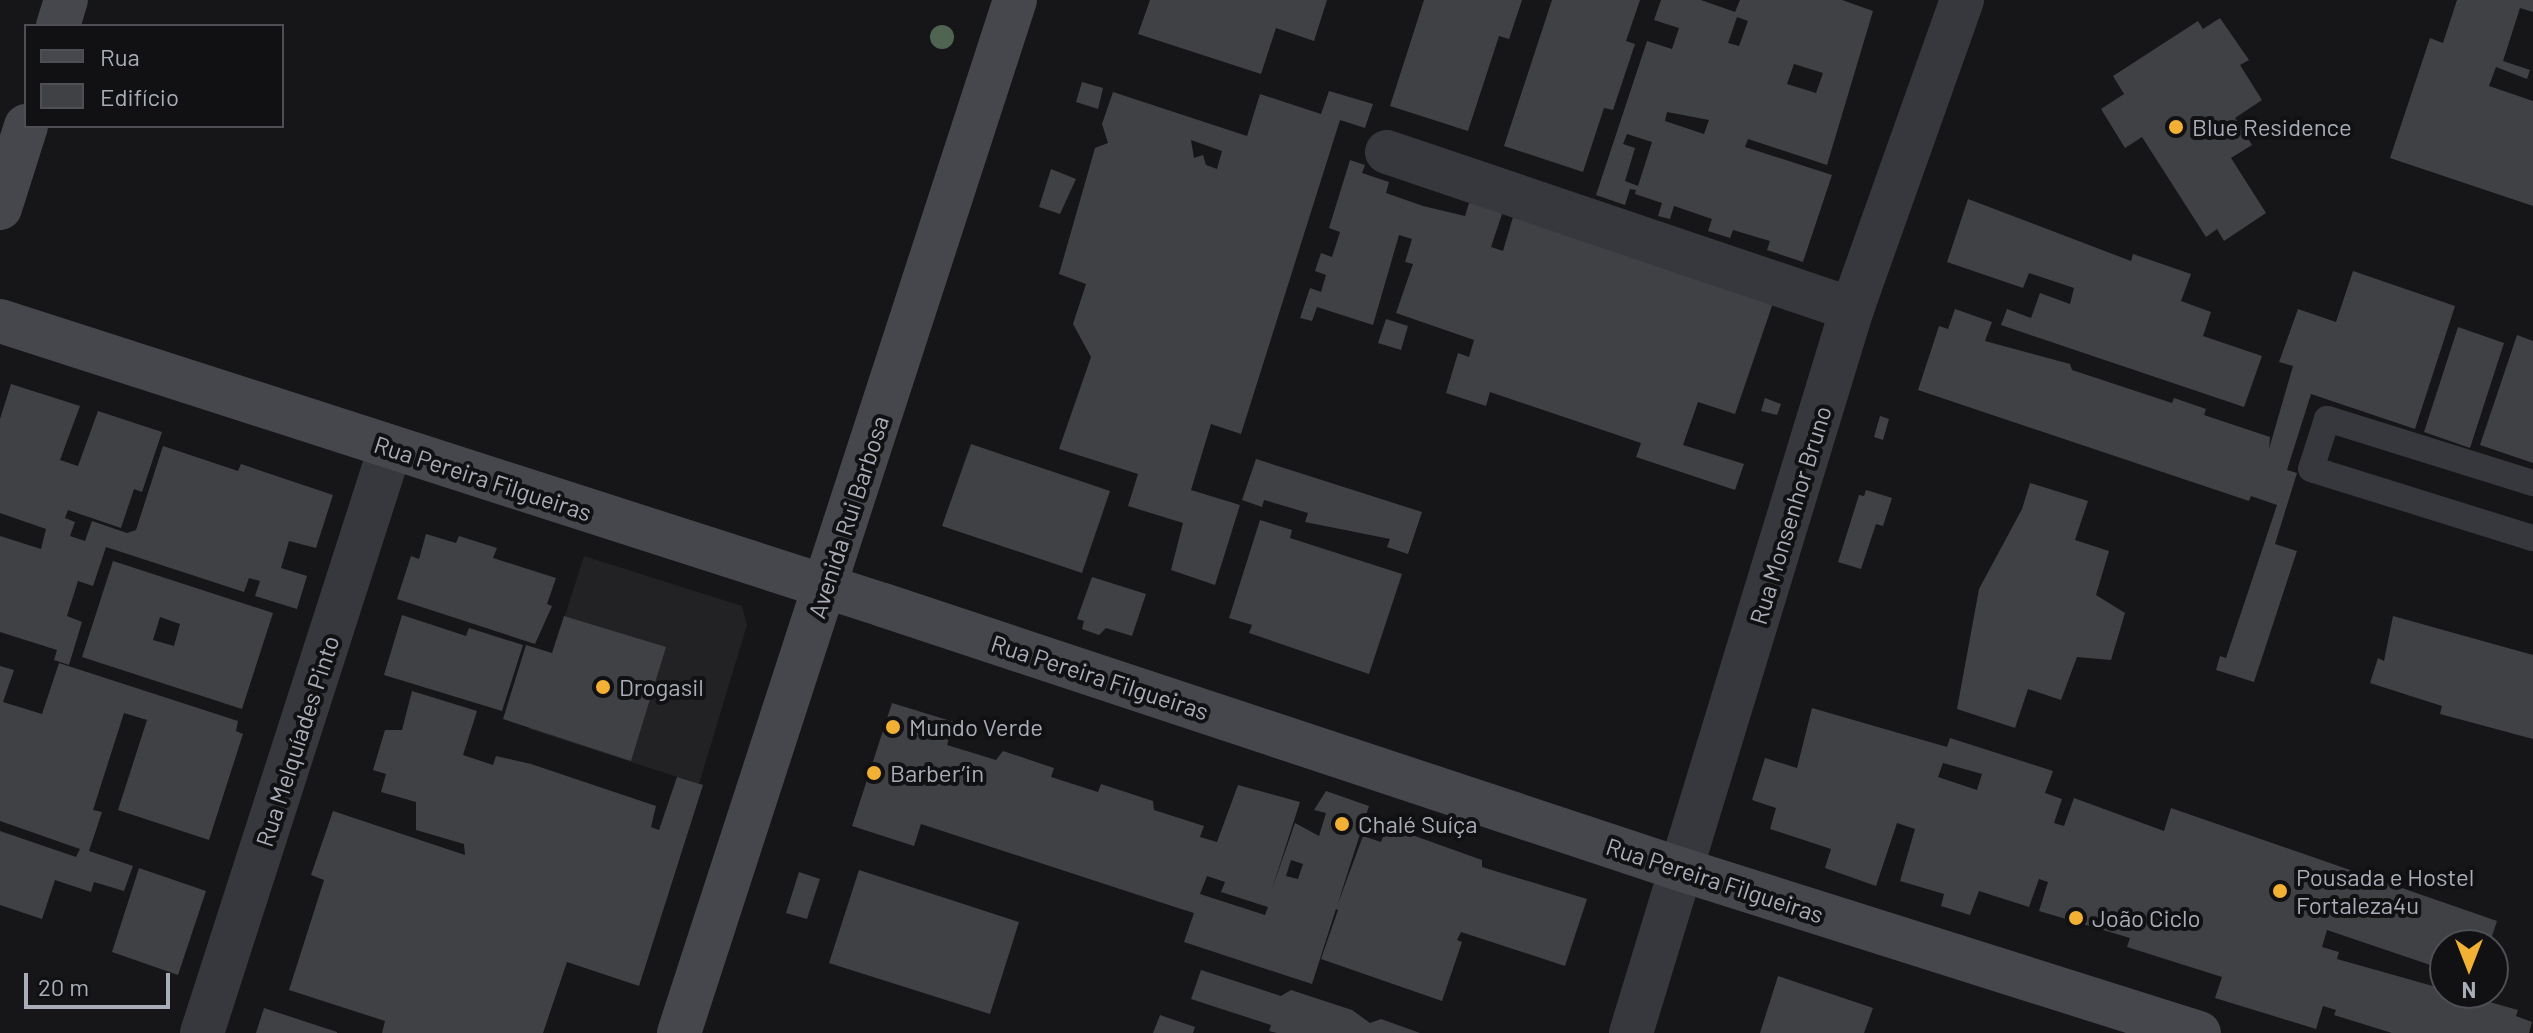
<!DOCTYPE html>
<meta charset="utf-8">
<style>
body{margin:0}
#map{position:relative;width:2533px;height:1033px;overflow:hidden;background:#161618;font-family:Barlow,sans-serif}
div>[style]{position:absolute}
.built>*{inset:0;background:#222225}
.building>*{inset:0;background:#404145}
.lane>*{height:26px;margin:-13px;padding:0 13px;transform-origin:13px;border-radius:13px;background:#37383d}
.street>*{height:44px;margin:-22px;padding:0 22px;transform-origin:22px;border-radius:22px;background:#37383d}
.secondary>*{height:44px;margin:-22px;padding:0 22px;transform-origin:22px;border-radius:22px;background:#45474d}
.trees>*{width:24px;height:24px;margin:-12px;border-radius:50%;background:#506452}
.dots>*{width:22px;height:22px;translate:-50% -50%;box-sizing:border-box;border:4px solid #111113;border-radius:50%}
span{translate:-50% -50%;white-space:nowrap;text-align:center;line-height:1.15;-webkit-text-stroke:8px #111113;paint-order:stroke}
.poi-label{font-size:24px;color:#a8adb8}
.left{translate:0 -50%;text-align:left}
.street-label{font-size:24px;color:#a8adb8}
.legend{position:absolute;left:24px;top:24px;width:260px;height:104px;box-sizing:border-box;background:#111113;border:2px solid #4d4f55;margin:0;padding:10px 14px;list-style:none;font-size:24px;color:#a8adb8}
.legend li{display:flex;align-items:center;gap:16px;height:40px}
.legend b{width:40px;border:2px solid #4d4f55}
.north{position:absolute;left:2429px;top:929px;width:80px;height:80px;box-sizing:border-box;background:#111113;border:2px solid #4d4f55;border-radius:50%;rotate:180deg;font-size:22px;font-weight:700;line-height:32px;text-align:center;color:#a8adb8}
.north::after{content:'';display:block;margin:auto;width:28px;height:36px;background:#f2b134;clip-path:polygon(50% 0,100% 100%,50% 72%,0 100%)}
.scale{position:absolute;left:24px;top:973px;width:146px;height:36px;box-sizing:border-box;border:4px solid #a8adb8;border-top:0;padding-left:10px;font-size:24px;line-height:28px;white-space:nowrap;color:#a8adb8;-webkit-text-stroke:6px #111113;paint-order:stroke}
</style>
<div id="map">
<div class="built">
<i style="clip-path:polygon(584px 556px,742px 606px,747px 625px,699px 784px,529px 729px)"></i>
</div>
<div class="building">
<i style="clip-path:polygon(1150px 0,1327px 0,1314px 41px,1276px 28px,1261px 74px,1138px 34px)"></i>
<i style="clip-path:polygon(1424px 0,1522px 0,1509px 39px,1499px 36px,1468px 131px,1390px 106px)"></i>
<i style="clip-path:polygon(1552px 0,1640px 0,1626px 41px,1635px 44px,1613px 110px,1604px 108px,1583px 172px,1504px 146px)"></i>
<i style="clip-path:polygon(evenodd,1661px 0,1701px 0,1735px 12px,1740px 0,1842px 0,1873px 11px,1827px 165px,1748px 139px,1745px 147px,1832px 175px,1803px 262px,1767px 250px,1770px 241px,1733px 230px,1730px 238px,1708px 231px,1712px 219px,1674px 206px,1670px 219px,1658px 216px,1662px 203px,1635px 194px,1636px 190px,1630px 189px,1625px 205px,1596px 195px,1647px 41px,1672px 49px,1679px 28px,1654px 20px,1661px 0,1737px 17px,1748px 21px,1739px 46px,1728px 43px,1737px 17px,1661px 0,1794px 64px,1823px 73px,1816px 93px,1787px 84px,1794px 64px,1661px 0,1667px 112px,1709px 120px,1704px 134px,1665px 121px,1667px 112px,1661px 0,1627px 134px,1652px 142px,1638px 186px,1625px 181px,1635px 148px,1623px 144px,1627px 134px)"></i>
<i style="clip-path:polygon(2457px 0,2533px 0,2533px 12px,2520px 8px,2503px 61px,2530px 70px,2527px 79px,2496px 67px,2489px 86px,2533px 101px,2533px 206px,2390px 158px,2430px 38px,2443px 43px)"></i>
<i style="clip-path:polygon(2220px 18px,2249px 60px,2240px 65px,2262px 100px,2235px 118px,2252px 145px,2231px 158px,2266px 213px,2224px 241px,2217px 229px,2206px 237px,2142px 137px,2125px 148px,2101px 109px,2124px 94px,2113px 76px,2198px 21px,2203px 29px)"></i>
<i style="clip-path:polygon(1082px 82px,1103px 88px,1098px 109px,1076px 102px)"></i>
<i style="clip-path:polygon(evenodd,1329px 91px,1373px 104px,1365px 128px,1340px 120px,1241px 434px,1211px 424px,1191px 490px,1240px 505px,1215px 585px,1171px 570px,1183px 523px,1128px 506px,1138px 474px,1059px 449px,1091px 357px,1073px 324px,1086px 284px,1059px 274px,1095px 148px,1108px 143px,1102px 124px,1113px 92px,1247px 136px,1260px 94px,1321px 114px,1329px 91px,1191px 140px,1222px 151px,1217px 169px,1206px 165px,1203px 155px,1194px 158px,1191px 140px)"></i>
<i style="clip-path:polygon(1350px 160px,1365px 165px,1362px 173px,1389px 182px,1386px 193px,1423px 206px,1465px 216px,1470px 200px,1503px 211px,1491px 247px,1503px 251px,1513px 217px,1773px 303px,1735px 414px,1698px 402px,1683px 445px,1744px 464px,1735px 490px,1636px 457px,1641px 443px,1490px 392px,1486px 406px,1446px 393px,1458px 353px,1469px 357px,1474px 340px,1396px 313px,1413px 264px,1405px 262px,1412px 239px,1399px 235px,1373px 325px,1317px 307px,1312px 321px,1300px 318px,1310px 288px,1321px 292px,1326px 275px,1315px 271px,1321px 253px,1332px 257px,1340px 232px,1329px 228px)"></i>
<i style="clip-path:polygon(1051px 169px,1076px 179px,1060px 214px,1039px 207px)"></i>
<i style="clip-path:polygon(1968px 199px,2131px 261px,2133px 254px,2191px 274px,2181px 301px,2211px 312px,2203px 336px,2262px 356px,2244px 407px,2001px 325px,2007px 309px,2031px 318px,2040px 293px,2070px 304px,2074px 288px,2029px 273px,2023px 288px,1947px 262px)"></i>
<i style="clip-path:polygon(2353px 271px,2455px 306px,2415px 429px,2311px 394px,2287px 470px,2297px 473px,2275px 544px,2297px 551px,2254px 682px,2216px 670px,2220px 656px,2226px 658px,2277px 505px,2251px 496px,2249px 501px,1918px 390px,1939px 326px,1948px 329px,1955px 309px,1992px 322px,1985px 341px,2070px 364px,2072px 370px,2172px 403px,2174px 398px,2206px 409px,2204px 415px,2270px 437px,2269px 449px,2293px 366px,2279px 362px,2298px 309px,2336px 322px)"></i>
<i style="clip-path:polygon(1386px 319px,1408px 326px,1401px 350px,1378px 343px)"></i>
<i style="clip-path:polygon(2458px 327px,2504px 343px,2470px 448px,2424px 432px)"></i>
<i style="clip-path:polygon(2517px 335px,2533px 341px,2533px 463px,2480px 445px)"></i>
<i style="clip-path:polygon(11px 384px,80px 406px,60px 460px,78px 466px,98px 411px,162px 432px,142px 492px,134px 489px,121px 528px,68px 510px,65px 518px,75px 522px,70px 536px,85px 541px,92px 521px,127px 533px,136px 530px,163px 446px,238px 471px,241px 464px,333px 495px,316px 548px,289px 541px,281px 568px,307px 576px,297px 609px,255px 596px,260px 581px,249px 578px,244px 592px,106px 547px,93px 586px,78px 581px,67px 616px,82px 622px,69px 665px,54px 660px,57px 650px,0 632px,0 536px,41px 549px,46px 529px,0 513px,0 419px)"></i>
<i style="clip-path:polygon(1765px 398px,1781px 404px,1777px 415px,1761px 411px)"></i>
<i style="clip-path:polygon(1880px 416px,1889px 419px,1883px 440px,1874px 437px)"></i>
<i style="clip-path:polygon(971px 444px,1110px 491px,1082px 573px,942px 526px)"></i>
<i style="clip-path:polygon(1256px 459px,1422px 512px,1408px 554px,1387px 547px,1390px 539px,1305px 522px,1308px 513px,1264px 500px,1262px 507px,1242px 500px)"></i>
<i style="clip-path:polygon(2030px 483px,2088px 501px,2075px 540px,2109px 551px,2096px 595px,2125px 613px,2111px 660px,2077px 657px,2061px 700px,2028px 689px,2015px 728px,1957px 709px,1979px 589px,2022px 509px)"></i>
<i style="clip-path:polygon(1866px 490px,1892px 498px,1883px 526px,1876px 524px,1861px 569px,1838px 562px,1859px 495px,1864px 496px)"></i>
<i style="clip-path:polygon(1260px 520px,1292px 530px,1290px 538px,1402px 574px,1369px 674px,1249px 633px,1252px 625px,1229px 618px)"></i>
<i style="clip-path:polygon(426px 534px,456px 543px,459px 536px,497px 548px,493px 558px,556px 578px,547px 604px,552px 606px,535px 644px,397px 599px,411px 556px,419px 559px)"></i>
<i style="clip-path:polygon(evenodd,113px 561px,273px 613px,242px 709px,82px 657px,113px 561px,160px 617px,180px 624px,174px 646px,153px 640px,160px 617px)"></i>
<i style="clip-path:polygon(1092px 577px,1146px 594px,1132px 636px,1106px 628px,1099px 635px,1082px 629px,1084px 621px,1077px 619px)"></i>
<i style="clip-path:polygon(402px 615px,466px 636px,469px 628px,523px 645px,502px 711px,384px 675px)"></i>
<i style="clip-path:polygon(564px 616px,666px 647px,631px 761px,503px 719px,526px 645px,552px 653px)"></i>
<i style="clip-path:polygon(2393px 616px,2533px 655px,2533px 739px,2440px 714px,2442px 706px,2370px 683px,2378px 658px,2384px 661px)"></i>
<i style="clip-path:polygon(59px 663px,238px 721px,236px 731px,243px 734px,209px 840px,118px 810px,147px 720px,124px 713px,93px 810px,102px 812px,89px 851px,133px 866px,124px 891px,94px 882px,91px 892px,55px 880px,42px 919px,0 905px,0 831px,76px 857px,80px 849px,0 821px,0 666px,14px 670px,3px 702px,42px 714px)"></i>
<i style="clip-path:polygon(412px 691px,477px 711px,463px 755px,493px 765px,496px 756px,531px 764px,656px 806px,651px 827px,659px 830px,677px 777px,703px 785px,639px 986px,567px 962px,543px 1033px,382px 1033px,385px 1021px,289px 990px,324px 880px,311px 875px,333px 811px,465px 855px,464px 844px,416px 830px,416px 802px,381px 792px,386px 774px,373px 770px,385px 730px,402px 730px)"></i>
<i style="clip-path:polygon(evenodd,892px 703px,954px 722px,947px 745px,996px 760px,1003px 751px,1054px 768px,1051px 777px,1098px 792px,1101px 784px,1153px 801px,1154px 810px,1204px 826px,1200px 837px,1217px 842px,1238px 785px,1300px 802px,1271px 892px,1295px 823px,1319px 836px,1326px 813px,1314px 810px,1326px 791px,1369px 806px,1337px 906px,1363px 836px,1381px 842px,1386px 828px,1398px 830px,1482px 860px,1482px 867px,1587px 899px,1565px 966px,1461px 932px,1457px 940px,1462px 942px,1442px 1001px,1321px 959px,1338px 910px,1336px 909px,1312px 984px,1184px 942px,1194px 913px,1178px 908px,921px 824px,914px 846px,852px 826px,892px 703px,1291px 860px,1303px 864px,1298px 879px,1286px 876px,1291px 860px,892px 703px,1207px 876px,1225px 882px,1221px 892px,1268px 907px,1265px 915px,1200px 894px,1207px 876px)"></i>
<i style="clip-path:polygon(evenodd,1812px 708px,1947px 747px,1950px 738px,2053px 771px,2045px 793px,2062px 799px,2054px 823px,2064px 826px,2074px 798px,2164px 831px,2171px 808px,2497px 921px,2490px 942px,2501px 946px,2493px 972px,2493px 945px,2445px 945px,2445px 970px,2327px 930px,2322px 947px,2339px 952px,2337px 959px,2518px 1010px,2516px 1016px,2532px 1022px,2529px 1033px,2392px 1033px,2334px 1015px,2336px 1010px,2323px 1006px,2316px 1029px,2215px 998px,2222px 977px,2127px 947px,2130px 938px,2039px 911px,2048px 882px,2039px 879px,2029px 907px,1979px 891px,1970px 915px,1941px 906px,1944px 894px,1900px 881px,1915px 829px,1897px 823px,1876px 886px,1825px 868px,1831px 849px,1770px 829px,1776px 808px,1752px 800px,1765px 758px,1797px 768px,1812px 708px,1943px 763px,1982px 774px,1977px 790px,1938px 777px,1943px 763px)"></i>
<i style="clip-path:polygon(139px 868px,206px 891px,178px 975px,112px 952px)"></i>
<i style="clip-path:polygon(859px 870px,1019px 922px,990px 1014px,829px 963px)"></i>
<i style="clip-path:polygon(799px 872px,820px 879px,807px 919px,786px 913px)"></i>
<i style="clip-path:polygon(1201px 970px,1281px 996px,1291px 990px,1352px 1010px,1370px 1023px,1381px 1019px,1420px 1033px,1277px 1033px,1269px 1031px,1271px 1025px,1191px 999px)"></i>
<i style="clip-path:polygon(1778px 976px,1873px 1008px,1864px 1033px,1760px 1033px)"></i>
<i style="clip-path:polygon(264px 1008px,337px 1032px,337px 1033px,256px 1033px)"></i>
<i style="clip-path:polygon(1160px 1015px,1195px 1027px,1193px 1033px,1153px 1033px)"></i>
</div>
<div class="lane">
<i style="left:2533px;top:483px;width:216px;rotate:-162.7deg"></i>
<i style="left:2327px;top:419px;width:52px;rotate:107.7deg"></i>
<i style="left:2311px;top:469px;width:232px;rotate:17.3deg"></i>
</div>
<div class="street">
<i style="left:1387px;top:152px;width:491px;rotate:18.7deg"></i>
<i style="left:202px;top:1033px;width:614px;rotate:-72.16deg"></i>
<i style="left:1631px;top:1033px;width:757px;rotate:-73.03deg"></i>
<i style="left:1852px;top:309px;width:328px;rotate:-70.4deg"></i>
</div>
<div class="secondary">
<i style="left:58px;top:26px;width:27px;rotate:-73deg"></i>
<i style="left:0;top:208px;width:86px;rotate:-72.4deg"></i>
<i style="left:0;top:321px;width:928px;rotate:17.83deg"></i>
<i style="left:883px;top:605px;width:843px;rotate:18.33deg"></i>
<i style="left:1683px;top:870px;width:541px;rotate:17.53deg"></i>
<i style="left:679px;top:1033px;width:1086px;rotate:-71.98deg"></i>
</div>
<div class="trees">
<i style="left:942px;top:37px"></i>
</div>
<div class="dots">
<i style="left:2176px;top:127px;background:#f2b134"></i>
<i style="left:603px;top:687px;background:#f2b134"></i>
<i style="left:893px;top:727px;background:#f2b134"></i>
<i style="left:874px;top:773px;background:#f2b134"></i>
<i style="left:1342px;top:824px;background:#f2b134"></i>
<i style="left:2280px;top:891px;background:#f2b134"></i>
<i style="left:2076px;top:918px;background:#f2b134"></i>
</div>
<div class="poi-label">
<span class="left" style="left:2192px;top:127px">Blue Residence</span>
<span class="left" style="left:619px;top:687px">Drogasil</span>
<span class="left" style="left:909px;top:727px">Mundo Verde</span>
<span class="left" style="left:890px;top:773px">Barber’in</span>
<span class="left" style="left:1358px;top:824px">Chalé Suíça</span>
<span class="left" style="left:2296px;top:891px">Pousada e Hostel<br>Fortaleza4u</span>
<span class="left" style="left:2092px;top:918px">João Ciclo</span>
</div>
<div class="street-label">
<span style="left:483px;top:478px;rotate:18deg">Rua Pereira Filgueiras</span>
<span style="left:1790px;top:515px;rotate:-73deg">Rua Monsenhor Bruno</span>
<span style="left:848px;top:517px;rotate:-72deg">Avenida Rui Barbosa</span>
<span style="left:1100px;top:677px;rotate:18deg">Rua Pereira Filgueiras</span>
<span style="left:297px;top:741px;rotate:-72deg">Rua Melquíades Pinto</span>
<span style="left:1715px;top:880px;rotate:18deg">Rua Pereira Filgueiras</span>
</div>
<ul class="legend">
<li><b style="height:10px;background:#45474d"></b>Rua</li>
<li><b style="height:22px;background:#404145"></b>Edifício</li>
</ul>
<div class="north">N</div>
<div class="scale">20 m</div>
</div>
